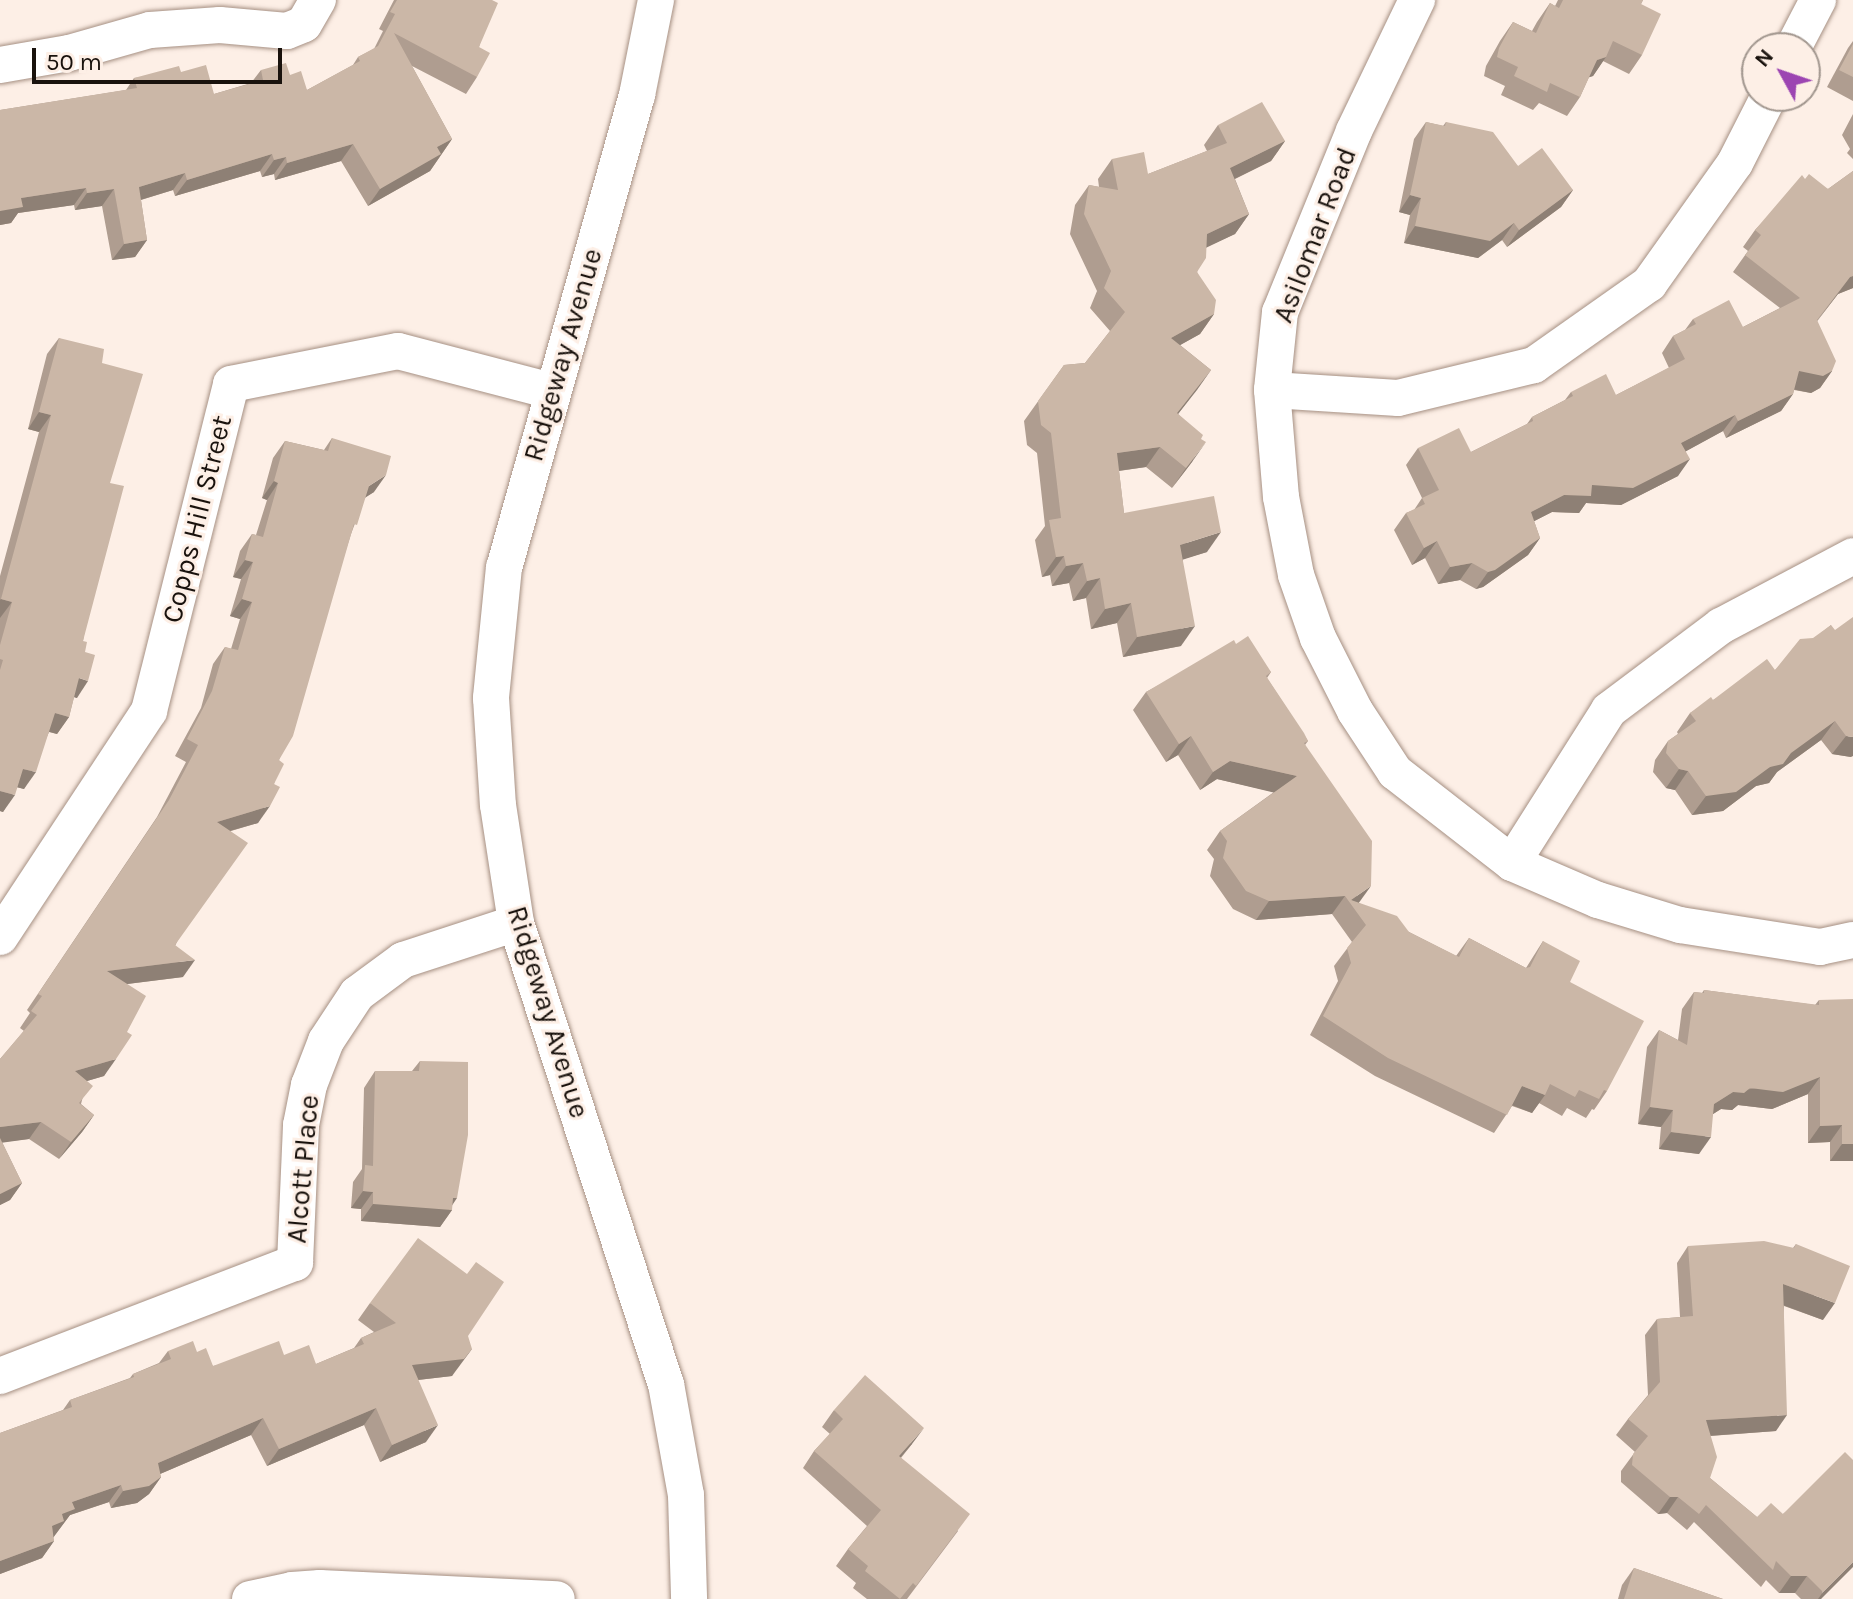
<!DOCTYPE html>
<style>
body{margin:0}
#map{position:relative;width:1853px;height:1599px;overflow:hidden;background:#fdefe6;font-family:Karla,sans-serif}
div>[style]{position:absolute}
.roads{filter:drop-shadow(0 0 2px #a69083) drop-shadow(0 0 2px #a69083)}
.minor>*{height:36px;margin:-18px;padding:0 18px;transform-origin:18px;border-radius:18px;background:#fff}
.wall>*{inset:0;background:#af9d90}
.shaded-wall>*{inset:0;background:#8e8075}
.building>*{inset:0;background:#cbb7a7}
span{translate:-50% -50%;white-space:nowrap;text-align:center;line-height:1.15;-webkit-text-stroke:6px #fdefe6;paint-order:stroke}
.street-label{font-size:28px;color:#19120d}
.north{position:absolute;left:1741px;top:32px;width:80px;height:80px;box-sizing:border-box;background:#fdefe6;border:2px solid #a2978f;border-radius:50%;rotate:310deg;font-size:22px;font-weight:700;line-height:32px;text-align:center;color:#19120d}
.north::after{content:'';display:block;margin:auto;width:28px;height:36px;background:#9c45b2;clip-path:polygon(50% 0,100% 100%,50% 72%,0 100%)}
.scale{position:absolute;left:32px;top:48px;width:250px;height:36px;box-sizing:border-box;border:4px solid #19120d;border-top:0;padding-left:10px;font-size:24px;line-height:28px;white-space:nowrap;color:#19120d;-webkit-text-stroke:6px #fdefe6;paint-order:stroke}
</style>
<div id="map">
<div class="roads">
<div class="minor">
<i style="left:656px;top:0;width:97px;rotate:101.3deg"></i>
<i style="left:637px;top:95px;width:490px;rotate:105.7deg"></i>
<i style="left:504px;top:567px;width:132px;rotate:95.7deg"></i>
<i style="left:491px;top:698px;width:107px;rotate:86.3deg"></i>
<i style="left:498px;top:805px;width:119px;rotate:81.3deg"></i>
<i style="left:516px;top:923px;width:485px;rotate:72deg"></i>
<i style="left:666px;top:1384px;width:113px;rotate:79.8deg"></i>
<i style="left:686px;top:1495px;width:104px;rotate:88.3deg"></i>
<i style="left:1417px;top:0;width:145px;rotate:115.7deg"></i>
<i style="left:1354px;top:131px;width:196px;rotate:112.2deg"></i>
<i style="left:1280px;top:312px;width:78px;rotate:95.9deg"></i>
<i style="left:1272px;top:390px;width:107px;rotate:85.2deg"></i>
<i style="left:1281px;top:497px;width:79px;rotate:79.1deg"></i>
<i style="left:1296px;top:575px;width:67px;rotate:70.8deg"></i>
<i style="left:1318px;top:638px;width:82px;rotate:63.1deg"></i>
<i style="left:1355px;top:711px;width:73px;rotate:56.7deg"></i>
<i style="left:1395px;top:772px;width:148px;rotate:37.9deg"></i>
<i style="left:1512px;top:863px;width:94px;rotate:23.3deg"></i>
<i style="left:1598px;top:900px;width:86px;rotate:17deg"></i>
<i style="left:1680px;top:925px;width:142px;rotate:8.9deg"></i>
<i style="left:1820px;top:947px;width:34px;rotate:-12deg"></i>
<i style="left:1793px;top:48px;width:54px;rotate:-62.5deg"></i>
<i style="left:0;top:65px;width:70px;rotate:-9.9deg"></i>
<i style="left:69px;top:53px;width:84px;rotate:-15.9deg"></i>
<i style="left:150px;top:30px;width:70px;rotate:-4.1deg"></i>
<i style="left:220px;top:25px;width:67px;rotate:5.1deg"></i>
<i style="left:287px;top:31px;width:18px;rotate:-22deg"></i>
<i style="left:304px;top:24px;width:28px;rotate:-60deg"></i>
<i style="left:1272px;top:390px;width:126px;rotate:3.6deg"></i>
<i style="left:1398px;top:398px;width:140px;rotate:-13.6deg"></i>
<i style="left:1534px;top:365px;width:141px;rotate:-35.2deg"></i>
<i style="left:1649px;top:284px;width:148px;rotate:-54.6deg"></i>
<i style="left:1735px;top:163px;width:75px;rotate:-63.1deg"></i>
<i style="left:1512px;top:863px;width:181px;rotate:-57.6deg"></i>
<i style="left:1609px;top:710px;width:140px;rotate:-36.9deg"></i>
<i style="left:1721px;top:626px;width:149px;rotate:-27.9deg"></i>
<i style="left:0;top:937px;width:271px;rotate:-56.6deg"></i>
<i style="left:149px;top:711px;width:337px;rotate:-75.9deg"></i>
<i style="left:231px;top:384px;width:170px;rotate:-11.2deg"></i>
<i style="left:398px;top:351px;width:159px;rotate:14.6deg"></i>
<i style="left:0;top:1376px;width:316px;rotate:-21deg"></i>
<i style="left:295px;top:1263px;width:138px;rotate:-87.5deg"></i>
<i style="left:301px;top:1125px;width:41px;rotate:-78.7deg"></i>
<i style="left:309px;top:1085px;width:47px;rotate:-68.9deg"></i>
<i style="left:326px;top:1041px;width:56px;rotate:-56.6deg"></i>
<i style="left:357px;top:994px;width:57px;rotate:-36.5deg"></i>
<i style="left:403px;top:960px;width:119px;rotate:-18.1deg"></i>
<i style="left:250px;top:1599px;width:43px;rotate:-12.1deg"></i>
<i style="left:292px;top:1590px;width:28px;rotate:-4deg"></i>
<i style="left:320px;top:1588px;width:237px;rotate:2.7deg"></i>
</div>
</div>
<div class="wall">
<i style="clip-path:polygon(394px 0,492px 0,479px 47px,477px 77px,466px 94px,412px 66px,452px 139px,430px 171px,368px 206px,341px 161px,275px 180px,274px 174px,262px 177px,260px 171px,175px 196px,173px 190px,141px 200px,147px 240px,135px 257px,112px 260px,102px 206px,75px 210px,74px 205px,18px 213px,11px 223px,0 225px,0 110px,126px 90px,134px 78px,181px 72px,214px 94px,251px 83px,261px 70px,290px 75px,307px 90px,353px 65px,358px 57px,374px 49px,383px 31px,379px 29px)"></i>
<i style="clip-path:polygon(1558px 0,1643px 0,1641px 4px,1642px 55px,1629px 74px,1603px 61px,1593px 76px,1589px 77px,1580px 97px,1567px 116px,1539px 103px,1533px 110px,1501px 95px,1505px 86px,1484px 76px,1486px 66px,1500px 41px,1513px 22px,1532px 31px,1537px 22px,1550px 3px,1555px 6px)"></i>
<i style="clip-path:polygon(1853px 41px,1853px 101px,1827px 87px,1848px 48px)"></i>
<i style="clip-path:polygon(1853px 114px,1853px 159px,1847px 153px,1850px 149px,1842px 135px)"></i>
<i style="clip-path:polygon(1426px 122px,1443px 126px,1446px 122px,1518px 166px,1573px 190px,1561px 207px,1507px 247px,1502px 240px,1478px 258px,1404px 243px,1410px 215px,1399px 212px,1414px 139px)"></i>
<i style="clip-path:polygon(1218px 125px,1285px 141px,1271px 161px,1235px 179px,1249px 214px,1235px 234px,1206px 247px,1197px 272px,1214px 314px,1200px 334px,1180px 345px,1211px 370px,1178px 414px,1201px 439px,1192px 462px,1172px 488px,1146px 467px,1119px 471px,1124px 513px,1207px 552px,1183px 559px,1181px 646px,1123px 657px,1117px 623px,1091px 629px,1086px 598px,1073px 601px,1069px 583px,1052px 586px,1050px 575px,1042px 577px,1035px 540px,1045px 526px,1037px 453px,1027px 445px,1024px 421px,1064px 365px,1085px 363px,1110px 331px,1090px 308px,1097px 291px,1070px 234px,1075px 205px,1089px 185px,1099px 187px,1098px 179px,1112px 159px,1148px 174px,1207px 151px,1204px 145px)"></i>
<i style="clip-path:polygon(1853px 171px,1853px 288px,1838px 294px,1817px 321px,1832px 371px,1820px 388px,1811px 393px,1794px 390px,1793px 394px,1781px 411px,1726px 438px,1723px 431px,1686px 451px,1678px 476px,1621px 505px,1586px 503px,1579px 513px,1552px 512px,1534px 521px,1540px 538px,1528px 555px,1483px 587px,1476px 589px,1460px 580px,1438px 584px,1425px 558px,1412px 565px,1394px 530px,1406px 513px,1414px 510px,1422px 498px,1406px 465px,1418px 448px,1471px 452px,1527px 424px,1532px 417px,1565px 400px,1571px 392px,1616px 395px,1669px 368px,1662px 353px,1673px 336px,1685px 330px,1693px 319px,1743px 327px,1780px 308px,1733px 272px,1748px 251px,1743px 247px,1755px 230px,1805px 179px,1828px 189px)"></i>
<i style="clip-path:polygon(59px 338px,102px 363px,110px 483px,83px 641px,77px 698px,74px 697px,69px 717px,57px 734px,49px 732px,24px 789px,17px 787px,3px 812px,0 811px,0 576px,39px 432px,28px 429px,47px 354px)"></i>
<i style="clip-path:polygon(332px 438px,374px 492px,365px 497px,351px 534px,279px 760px,274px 784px,258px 823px,231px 831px,175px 946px,183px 977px,127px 984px,127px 1032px,104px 1076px,87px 1081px,81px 1104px,94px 1115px,82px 1132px,59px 1159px,29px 1139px,2px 1142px,22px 1183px,10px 1200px,0 1205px,0 1059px,24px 1031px,20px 1028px,30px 1013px,27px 1010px,157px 817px,186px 762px,175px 756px,201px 708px,213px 664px,225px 647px,231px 649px,240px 619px,230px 616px,241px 579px,233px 577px,240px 551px,252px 534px,256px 535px,267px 500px,262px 498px,273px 458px,285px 441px,324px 450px)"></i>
<i style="clip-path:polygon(1831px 625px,1851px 757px,1832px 754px,1821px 740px,1777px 772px,1769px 783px,1756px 786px,1723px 811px,1692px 815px,1675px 790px,1666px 788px,1653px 772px,1655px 760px,1668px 741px,1678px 734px,1677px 732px,1690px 713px,1713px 700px,1775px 670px)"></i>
<i style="clip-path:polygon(1236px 644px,1271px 672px,1267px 678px,1308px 741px,1305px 745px,1359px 903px,1409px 932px,1456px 956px,1469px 938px,1526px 968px,1543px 941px,1570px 982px,1607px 1091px,1594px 1110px,1592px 1109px,1586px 1118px,1567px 1108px,1562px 1116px,1539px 1103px,1532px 1113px,1512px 1106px,1494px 1133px,1375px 1076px,1310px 1035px,1338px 981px,1334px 966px,1352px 942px,1332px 914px,1256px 920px,1233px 909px,1210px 876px,1214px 859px,1207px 850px,1220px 831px,1274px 792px,1217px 779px,1200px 790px,1178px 755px,1166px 762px,1133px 710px,1146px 692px)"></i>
<i style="clip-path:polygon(1704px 990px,1815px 1005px,1819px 1000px,1853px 1161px,1830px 1161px,1830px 1142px,1808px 1143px,1808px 1094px,1772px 1109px,1738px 1105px,1732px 1110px,1721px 1109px,1713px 1114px,1699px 1154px,1659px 1149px,1661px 1127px,1638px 1124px,1647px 1047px,1659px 1030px,1678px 1040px,1682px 1009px,1694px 992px,1702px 993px)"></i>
<i style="clip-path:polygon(420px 1061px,452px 1206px,452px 1210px,440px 1227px,361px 1221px,361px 1209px,351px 1208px,353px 1182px,362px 1169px,364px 1088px,375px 1071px,412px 1071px)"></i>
<i style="clip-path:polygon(1796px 1244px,1823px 1320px,1784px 1306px,1776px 1431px,1710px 1436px,1710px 1478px,1757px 1517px,1783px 1514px,1853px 1460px,1821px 1599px,1801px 1599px,1795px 1593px,1779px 1593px,1766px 1580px,1761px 1587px,1694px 1522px,1687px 1530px,1667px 1513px,1658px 1514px,1621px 1482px,1621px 1471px,1635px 1452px,1616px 1435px,1628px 1419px,1648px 1395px,1645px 1335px,1657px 1319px,1680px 1317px,1677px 1263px,1688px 1246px,1793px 1248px)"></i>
<i style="clip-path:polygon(370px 1303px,468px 1336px,452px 1376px,418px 1380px,426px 1442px,380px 1462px,364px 1425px,267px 1466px,251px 1435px,160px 1474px,161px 1477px,149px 1494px,137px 1503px,111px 1508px,109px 1502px,70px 1515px,53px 1537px,54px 1541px,42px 1558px,0 1574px,0 1433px,63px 1410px,70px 1400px,130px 1378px,133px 1374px,159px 1363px,168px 1351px,197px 1352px,213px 1366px,284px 1355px,316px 1364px,354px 1348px,361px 1338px,374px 1332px,358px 1320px)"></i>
<i style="clip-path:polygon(834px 1410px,912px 1444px,901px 1458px,958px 1531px,907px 1599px,867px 1599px,853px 1588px,856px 1583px,836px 1566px,848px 1549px,867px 1526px,803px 1468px,814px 1451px,830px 1434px,822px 1427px)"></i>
<i style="clip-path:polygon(1634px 1568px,1723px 1599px,1618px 1599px,1622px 1585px)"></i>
</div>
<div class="shaded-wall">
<i style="clip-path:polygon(1606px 57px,1593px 76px,1584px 79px,1597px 60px)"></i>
<i style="clip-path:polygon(452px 139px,430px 171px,368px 206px,380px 189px,437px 147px)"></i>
<i style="clip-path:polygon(1285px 141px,1271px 161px,1216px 188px,1230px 168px)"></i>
<i style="clip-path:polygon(353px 144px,341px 161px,275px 180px,287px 163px)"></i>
<i style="clip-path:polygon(272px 154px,260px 171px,175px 196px,187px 180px)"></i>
<i style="clip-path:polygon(286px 157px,274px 174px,262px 177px,274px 160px)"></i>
<i style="clip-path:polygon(185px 173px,173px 190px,127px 204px,139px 187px)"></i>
<i style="clip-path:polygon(86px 188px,74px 205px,18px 213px,11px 223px,0 225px,0 211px,21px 198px)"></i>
<i style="clip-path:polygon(114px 189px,102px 206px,75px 210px,87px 193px)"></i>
<i style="clip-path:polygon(1573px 190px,1561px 207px,1507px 247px,1519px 230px)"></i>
<i style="clip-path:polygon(1410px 195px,1421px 198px,1410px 215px,1399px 212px)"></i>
<i style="clip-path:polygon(1249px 214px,1235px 234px,1193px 254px,1207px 234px)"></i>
<i style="clip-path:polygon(1514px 223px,1502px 240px,1478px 258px,1404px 243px,1415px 226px)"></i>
<i style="clip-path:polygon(147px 240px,135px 257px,112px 260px,124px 244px)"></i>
<i style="clip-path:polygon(1853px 276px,1853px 288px,1838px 294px,1805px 337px,1850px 277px)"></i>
<i style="clip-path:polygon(1214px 314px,1200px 334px,1157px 358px,1171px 338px)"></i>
<i style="clip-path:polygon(1211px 370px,1197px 390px,1163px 433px,1177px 413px)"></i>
<i style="clip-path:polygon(1799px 371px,1832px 371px,1820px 388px,1811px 393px,1787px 388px)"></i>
<i style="clip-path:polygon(1793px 394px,1781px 411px,1726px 438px,1738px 421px)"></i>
<i style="clip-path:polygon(39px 412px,51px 415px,39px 432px,28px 429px)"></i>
<i style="clip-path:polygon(1735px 415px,1723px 431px,1670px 460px,1681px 443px)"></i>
<i style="clip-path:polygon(1206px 442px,1192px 462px,1172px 488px,1186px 468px)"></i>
<i style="clip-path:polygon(1160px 447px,1146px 467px,1103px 473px,1117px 453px)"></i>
<i style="clip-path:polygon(1690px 459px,1678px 476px,1621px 505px,1586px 503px,1579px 513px,1552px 512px,1519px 529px,1531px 512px,1564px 495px,1592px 485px)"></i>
<i style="clip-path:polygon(386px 475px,374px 492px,357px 503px,369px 486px)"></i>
<i style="clip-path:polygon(274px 481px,278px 483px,267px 500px,262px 498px)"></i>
<i style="clip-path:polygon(1221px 532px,1207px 552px,1166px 565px,1180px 545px)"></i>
<i style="clip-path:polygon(1540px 538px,1528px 555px,1483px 587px,1476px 589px,1488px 572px)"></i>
<i style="clip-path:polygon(1437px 541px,1425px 558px,1412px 565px,1424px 548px)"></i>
<i style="clip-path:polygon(1064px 556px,1050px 575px,1042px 577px,1056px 557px)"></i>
<i style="clip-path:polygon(245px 560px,253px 562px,241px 579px,233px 577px)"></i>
<i style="clip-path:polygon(1083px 563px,1069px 583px,1052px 586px,1066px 566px)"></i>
<i style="clip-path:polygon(1472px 563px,1460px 580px,1438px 584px,1450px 567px)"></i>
<i style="clip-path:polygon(1100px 578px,1086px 598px,1073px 601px,1087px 581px)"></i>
<i style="clip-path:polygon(1px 599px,12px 602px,0 618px,0 600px)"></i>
<i style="clip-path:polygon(242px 599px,252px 602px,240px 619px,230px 616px)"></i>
<i style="clip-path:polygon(1131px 603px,1117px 623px,1091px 629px,1105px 609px)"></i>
<i style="clip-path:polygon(1195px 626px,1181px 646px,1123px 657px,1137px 637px)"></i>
<i style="clip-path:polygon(79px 678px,88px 681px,77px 698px,67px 695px)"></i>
<i style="clip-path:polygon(55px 713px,69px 717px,57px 734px,43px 730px)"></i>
<i style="clip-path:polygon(1835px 721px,1821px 740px,1777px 772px,1769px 783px,1756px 786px,1723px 811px,1692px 815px,1706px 796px,1770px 767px)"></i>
<i style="clip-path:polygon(1191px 736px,1178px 755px,1166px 762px,1179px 744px)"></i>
<i style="clip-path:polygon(1846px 736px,1853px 737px,1853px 756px,1851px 757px,1832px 754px)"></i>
<i style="clip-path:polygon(1230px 761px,1297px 776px,1284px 795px,1217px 779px,1200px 790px,1213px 772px)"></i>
<i style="clip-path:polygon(23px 769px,36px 772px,24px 789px,12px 786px)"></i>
<i style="clip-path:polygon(1679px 769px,1688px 771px,1675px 790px,1666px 788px)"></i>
<i style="clip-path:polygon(0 791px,15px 795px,3px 812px,0 811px)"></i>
<i style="clip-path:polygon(270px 806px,258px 823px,205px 838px,217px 822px)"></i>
<i style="clip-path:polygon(1371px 886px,1358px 904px,1351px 900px)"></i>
<i style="clip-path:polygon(1345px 896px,1332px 914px,1256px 920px,1269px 901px)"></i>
<i style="clip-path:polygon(195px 960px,183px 977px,95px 988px,107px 971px)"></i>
<i style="clip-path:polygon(116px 1059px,104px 1076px,63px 1088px,75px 1071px)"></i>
<i style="clip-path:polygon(1820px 1077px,1808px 1094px,1772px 1109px,1738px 1105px,1732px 1110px,1721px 1109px,1702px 1121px,1714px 1104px,1733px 1092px)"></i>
<i style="clip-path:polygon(1522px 1086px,1545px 1095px,1532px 1113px,1509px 1104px)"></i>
<i style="clip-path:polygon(1650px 1107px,1673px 1110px,1661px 1127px,1638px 1124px)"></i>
<i style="clip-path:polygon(94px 1115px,82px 1132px,59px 1159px,71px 1142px)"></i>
<i style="clip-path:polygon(41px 1122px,29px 1139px,0 1143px,0 1127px)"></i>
<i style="clip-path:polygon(1842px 1125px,1830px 1142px,1808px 1143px,1820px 1126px)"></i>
<i style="clip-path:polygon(1671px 1132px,1711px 1137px,1699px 1154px,1659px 1149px)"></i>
<i style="clip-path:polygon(1842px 1144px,1853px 1144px,1853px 1161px,1830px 1161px)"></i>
<i style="clip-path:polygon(22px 1183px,10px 1200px,0 1205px,0 1194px)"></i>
<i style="clip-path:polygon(363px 1191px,373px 1192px,361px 1209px,351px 1208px)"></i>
<i style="clip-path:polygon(453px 1198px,457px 1198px,449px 1210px,452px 1210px,440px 1227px,361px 1221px,373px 1204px)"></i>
<i style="clip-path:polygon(1783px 1284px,1835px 1303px,1823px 1320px,1772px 1301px)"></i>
<i style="clip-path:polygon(472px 1349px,452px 1376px,400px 1382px,412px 1365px)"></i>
<i style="clip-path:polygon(376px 1408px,364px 1425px,267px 1466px,279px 1449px)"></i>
<i style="clip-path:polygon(1787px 1415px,1776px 1431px,1694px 1437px,1706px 1420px)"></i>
<i style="clip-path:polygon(263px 1418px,251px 1435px,146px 1480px,158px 1463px)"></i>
<i style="clip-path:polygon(438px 1425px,426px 1442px,380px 1462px,392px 1445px)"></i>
<i style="clip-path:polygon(924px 1428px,912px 1444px,887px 1473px,899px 1456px)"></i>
<i style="clip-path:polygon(161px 1477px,149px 1494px,137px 1503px,111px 1508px,123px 1491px)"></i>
<i style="clip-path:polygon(121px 1485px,109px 1502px,70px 1515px,53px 1538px,52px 1526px,72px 1502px)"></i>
<i style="clip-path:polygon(1670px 1497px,1678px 1497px,1667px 1513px,1658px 1514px)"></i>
<i style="clip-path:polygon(54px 1541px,42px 1558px,0 1574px,0 1561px)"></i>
<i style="clip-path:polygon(1853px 1562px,1853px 1567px,1821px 1599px,1818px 1599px,1823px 1592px)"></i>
<i style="clip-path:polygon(1791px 1576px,1807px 1576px,1795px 1593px,1779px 1593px)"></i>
</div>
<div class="building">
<i style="clip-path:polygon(397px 0,492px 0,498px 3px,479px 47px,490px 53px,477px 77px,394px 33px,452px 139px,437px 147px,441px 154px,380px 189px,353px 144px,287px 163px,286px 157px,274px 160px,272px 154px,187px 180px,185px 173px,139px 187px,147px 240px,124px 244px,114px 189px,87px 193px,86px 188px,21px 198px,23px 207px,0 211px,0 110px,137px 88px,134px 78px,179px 66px,181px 72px,206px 65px,214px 94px,263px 80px,261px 70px,286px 63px,290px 75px,301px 71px,307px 90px,360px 61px,358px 57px,378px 46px,395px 14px,390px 12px)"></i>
<i style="clip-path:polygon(1563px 0,1643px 0,1641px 4px,1661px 14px,1642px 55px,1613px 41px,1606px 57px,1597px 60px,1580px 97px,1550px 83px,1547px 92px,1514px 76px,1518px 67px,1497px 57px,1499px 48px,1513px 22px,1536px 33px,1550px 3px,1559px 8px)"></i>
<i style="clip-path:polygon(1853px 44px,1853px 77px,1839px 70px)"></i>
<i style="clip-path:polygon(1262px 102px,1285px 141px,1230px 168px,1249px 214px,1207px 234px,1206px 258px,1197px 272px,1216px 300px,1214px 314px,1171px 338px,1211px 370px,1177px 413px,1203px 435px,1201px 439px,1206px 442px,1186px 468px,1160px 447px,1117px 453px,1124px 513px,1214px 496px,1221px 532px,1180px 545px,1195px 626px,1137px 637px,1131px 603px,1105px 609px,1100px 578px,1087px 581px,1083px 563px,1066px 566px,1064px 556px,1056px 557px,1049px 520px,1061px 518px,1051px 433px,1041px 425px,1038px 401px,1064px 365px,1085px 363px,1125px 312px,1104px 288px,1111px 271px,1084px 214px,1089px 185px,1118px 190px,1112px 159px,1144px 152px,1148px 174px,1227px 143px,1218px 125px)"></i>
<i style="clip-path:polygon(1426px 122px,1445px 126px,1446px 122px,1493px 132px,1518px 166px,1542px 148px,1573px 190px,1519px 230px,1514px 223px,1490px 241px,1415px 226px,1421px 198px,1410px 195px)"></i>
<i style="clip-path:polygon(1853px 171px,1853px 276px,1850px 277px,1817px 320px,1836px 361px,1832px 371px,1823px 376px,1799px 371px,1793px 394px,1738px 421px,1735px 415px,1681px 443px,1690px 459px,1633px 488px,1592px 485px,1591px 496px,1564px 495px,1531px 512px,1540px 538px,1495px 570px,1488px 572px,1472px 563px,1450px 567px,1437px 541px,1424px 548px,1406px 513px,1425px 504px,1422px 498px,1439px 490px,1418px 448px,1459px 428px,1471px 452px,1533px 421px,1532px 417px,1573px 396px,1571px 392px,1606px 374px,1616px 395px,1685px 359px,1673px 336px,1696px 324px,1693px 319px,1729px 300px,1743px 327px,1800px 298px,1745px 255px,1761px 235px,1755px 230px,1802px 175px,1805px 179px,1809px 174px,1828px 189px)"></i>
<i style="clip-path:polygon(59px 338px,104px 349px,102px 363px,143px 374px,110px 483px,124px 486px,83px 641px,87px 642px,85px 652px,95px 655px,88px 681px,79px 678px,69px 717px,55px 713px,36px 772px,23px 769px,15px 795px,0 791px,0 670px,3px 660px,0 659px,0 645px,12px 602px,1px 599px,51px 415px,39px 412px)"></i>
<i style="clip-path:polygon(332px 438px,391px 456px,386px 475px,369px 486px,357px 525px,354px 524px,293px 736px,279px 760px,284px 764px,274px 784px,280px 787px,270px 806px,217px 822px,248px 843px,175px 945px,195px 960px,107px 971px,146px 996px,127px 1032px,132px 1035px,116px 1059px,75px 1071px,93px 1086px,79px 1103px,94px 1115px,71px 1142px,41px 1122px,0 1127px,0 1059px,37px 1015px,31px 1011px,42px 996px,38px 994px,169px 800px,198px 745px,187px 739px,212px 691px,225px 647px,238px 650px,252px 602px,242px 599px,253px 562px,245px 560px,252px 534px,263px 537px,278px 483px,274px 481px,285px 441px,328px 451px)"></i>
<i style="clip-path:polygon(1853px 617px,1853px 737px,1846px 736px,1835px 721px,1791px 753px,1783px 764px,1770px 767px,1736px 792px,1706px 796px,1688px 771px,1679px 769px,1666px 753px,1668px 741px,1696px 721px,1690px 713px,1711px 697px,1713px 700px,1767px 659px,1775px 670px,1800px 639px,1813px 638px,1831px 625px,1835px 630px)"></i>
<i style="clip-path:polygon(1248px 636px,1271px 672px,1266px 676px,1304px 733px,1308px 741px,1304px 743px,1372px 841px,1371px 886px,1351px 900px,1397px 916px,1409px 932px,1459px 957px,1469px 938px,1526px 968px,1530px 967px,1543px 941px,1580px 961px,1570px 982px,1644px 1021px,1607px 1091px,1604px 1090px,1599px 1099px,1579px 1090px,1575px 1097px,1550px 1084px,1545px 1095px,1522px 1086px,1507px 1115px,1388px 1058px,1323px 1016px,1351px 963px,1347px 948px,1366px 925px,1345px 896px,1269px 901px,1246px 891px,1223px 858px,1227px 841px,1220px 831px,1297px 776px,1230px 761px,1213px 772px,1191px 736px,1179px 744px,1146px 692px,1234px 640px,1236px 644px)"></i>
<i style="clip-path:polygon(1704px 990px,1819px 1005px,1819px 1000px,1853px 999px,1853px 1144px,1842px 1144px,1842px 1125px,1820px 1126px,1820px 1077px,1783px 1092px,1750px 1088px,1744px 1093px,1733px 1092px,1714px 1104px,1711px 1137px,1671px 1132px,1673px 1110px,1650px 1107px,1659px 1030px,1687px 1045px,1694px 992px,1704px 993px)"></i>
<i style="clip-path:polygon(420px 1061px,468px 1062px,468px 1135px,457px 1198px,453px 1198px,452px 1210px,373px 1204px,373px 1192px,363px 1191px,365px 1165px,373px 1166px,375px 1071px,419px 1071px)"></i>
<i style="clip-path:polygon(0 1138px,22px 1183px,0 1194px)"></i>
<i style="clip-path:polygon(418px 1238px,467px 1274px,476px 1262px,504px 1282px,468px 1336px,472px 1349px,464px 1359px,412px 1365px,438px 1425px,392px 1445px,376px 1408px,279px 1449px,263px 1418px,158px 1463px,161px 1477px,149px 1486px,123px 1491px,121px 1485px,72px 1502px,75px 1509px,62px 1514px,64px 1521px,52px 1526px,54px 1541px,0 1561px,0 1433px,72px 1407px,70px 1400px,134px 1377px,133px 1374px,171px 1359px,168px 1351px,193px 1341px,197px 1352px,206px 1348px,213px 1366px,279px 1341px,284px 1355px,309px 1345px,316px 1364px,364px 1344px,361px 1338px,396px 1323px,370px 1303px)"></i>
<i style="clip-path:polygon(1764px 1241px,1794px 1248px,1796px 1244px,1850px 1266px,1835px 1303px,1783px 1284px,1787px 1415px,1706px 1420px,1717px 1457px,1710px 1478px,1757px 1517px,1771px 1503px,1783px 1514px,1845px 1452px,1853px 1460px,1853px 1562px,1823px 1592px,1807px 1576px,1791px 1576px,1776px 1561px,1773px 1570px,1706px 1505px,1699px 1514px,1678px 1497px,1670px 1497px,1632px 1465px,1633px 1454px,1648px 1436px,1628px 1419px,1660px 1382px,1657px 1319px,1693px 1316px,1688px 1246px)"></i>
<i style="clip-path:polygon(865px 1375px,924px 1428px,899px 1456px,970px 1514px,916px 1586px,913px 1583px,900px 1599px,865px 1571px,868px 1566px,848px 1549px,881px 1510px,814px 1451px,843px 1419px,834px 1410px)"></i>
<i style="clip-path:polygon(1634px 1568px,1723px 1599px,1624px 1599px)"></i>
</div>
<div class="street-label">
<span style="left:1315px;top:235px;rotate:-69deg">Asilomar Road</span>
<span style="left:563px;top:355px;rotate:-74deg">Ridgeway Avenue</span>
<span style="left:197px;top:519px;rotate:-76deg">Copps Hill Street</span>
<span style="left:548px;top:1012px;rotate:73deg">Ridgeway Avenue</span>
<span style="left:303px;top:1169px;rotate:-85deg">Alcott Place</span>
</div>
<div class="north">N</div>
<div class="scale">50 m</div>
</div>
